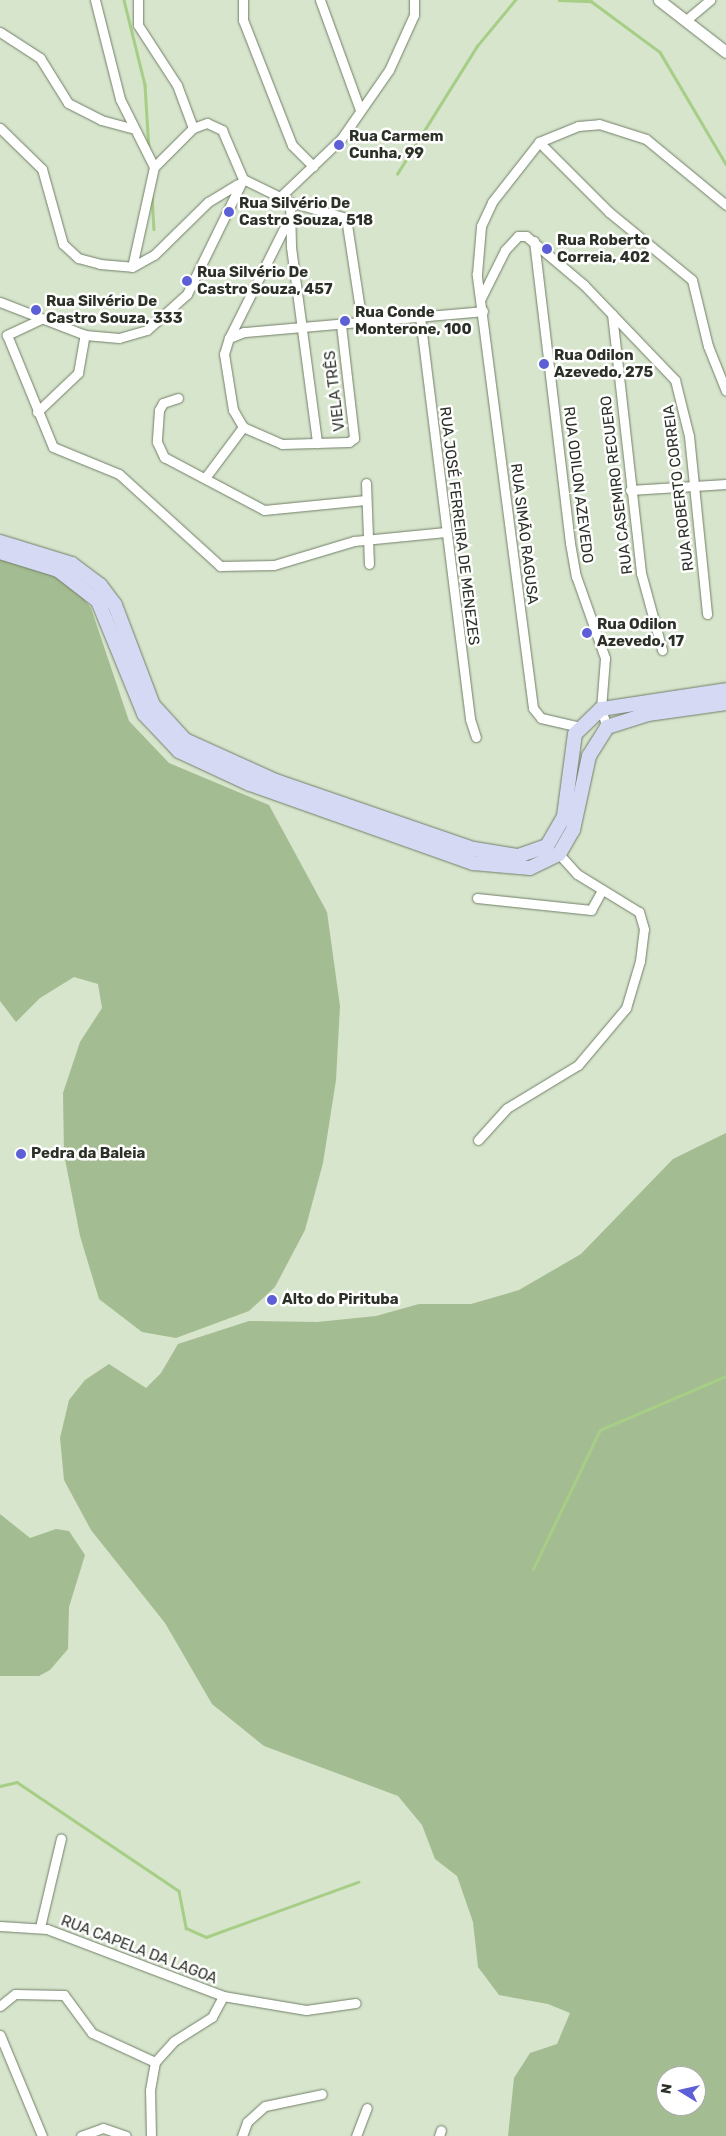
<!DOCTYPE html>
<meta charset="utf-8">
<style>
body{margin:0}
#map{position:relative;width:726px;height:2136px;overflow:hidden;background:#d6e5cb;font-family:Rubik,sans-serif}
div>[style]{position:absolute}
.green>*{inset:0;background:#a4bc91}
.stream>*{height:2.5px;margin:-1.25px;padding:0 1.25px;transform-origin:1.25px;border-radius:1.25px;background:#a7ce87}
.roads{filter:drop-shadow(0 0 1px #727f68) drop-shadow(0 0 1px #727f68)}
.minor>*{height:9px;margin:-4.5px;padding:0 4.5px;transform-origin:4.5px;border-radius:4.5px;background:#fff}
.secondary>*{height:11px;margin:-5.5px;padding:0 5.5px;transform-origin:5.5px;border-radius:5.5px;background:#fff}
.primary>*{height:14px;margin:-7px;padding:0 7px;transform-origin:7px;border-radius:7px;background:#d5d9f4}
.dots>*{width:14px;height:14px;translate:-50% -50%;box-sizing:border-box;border:2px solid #fff;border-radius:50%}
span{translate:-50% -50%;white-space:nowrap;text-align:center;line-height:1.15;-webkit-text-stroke:5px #fff;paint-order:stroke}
.poi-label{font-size:15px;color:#2c3128;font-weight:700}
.left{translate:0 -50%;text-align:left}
.street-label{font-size:15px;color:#2c3128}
.north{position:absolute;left:656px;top:2066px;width:50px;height:50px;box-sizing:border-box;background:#fff;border:1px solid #abada9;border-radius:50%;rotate:279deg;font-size:14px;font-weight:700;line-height:20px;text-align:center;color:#2c3128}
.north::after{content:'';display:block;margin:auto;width:18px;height:22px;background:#5c5fd6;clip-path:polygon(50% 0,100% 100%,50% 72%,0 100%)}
</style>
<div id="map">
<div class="green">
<i style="clip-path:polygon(0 559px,28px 564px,74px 586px,91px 608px,129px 721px,169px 763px,269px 805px,327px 912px,340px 1006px,336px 1080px,323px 1163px,305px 1230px,275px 1287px,249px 1311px,176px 1338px,142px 1332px,99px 1299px,80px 1236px,64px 1154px,63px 1093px,80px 1042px,102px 1008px,98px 984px,74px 977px,40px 998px,16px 1022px,0 1001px)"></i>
<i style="clip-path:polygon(evenodd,726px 1133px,726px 2136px,508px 2136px,514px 2078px,530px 2053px,557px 2044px,570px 2013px,548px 2004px,499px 1995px,478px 1967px,473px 1922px,457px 1876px,435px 1859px,422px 1825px,398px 1796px,264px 1746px,212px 1704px,165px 1623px,91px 1530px,64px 1480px,60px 1438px,69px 1400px,85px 1380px,109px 1364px,146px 1388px,161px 1373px,178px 1344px,249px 1321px,317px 1322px,376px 1316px,419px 1304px,471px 1304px,519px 1290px,581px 1254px,673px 1159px,726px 1133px,666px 2076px,696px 2076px,696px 2106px,666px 2106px,666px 2076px)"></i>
<i style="clip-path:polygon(0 1514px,30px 1538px,56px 1529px,69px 1531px,85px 1555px,69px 1607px,68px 1649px,50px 1670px,39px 1676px,0 1676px)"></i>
</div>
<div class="stream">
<i style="left:124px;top:0;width:88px;rotate:76.1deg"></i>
<i style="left:145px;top:85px;width:65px;rotate:86.5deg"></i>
<i style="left:559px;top:0;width:32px;rotate:2deg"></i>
<i style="left:591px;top:1px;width:86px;rotate:36.5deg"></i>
<i style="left:660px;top:52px;width:130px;rotate:59.5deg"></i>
<i style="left:397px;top:174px;width:151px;rotate:-58deg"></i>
<i style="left:477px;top:46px;width:60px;rotate:-50.4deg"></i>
<i style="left:152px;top:193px;width:36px;rotate:87deg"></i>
<i style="left:533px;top:1569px;width:154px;rotate:-64.3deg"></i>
<i style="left:600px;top:1430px;width:137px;rotate:-23.2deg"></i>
<i style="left:0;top:1786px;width:17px;rotate:-13deg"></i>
<i style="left:17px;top:1782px;width:195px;rotate:33.9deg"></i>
<i style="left:179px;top:1891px;width:38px;rotate:79deg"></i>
<i style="left:186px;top:1928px;width:22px;rotate:24deg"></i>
<i style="left:206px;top:1937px;width:162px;rotate:-19.9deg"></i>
</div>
<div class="roads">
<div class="minor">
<i style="left:95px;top:0;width:102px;rotate:75.8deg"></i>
<i style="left:120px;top:99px;width:76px;rotate:63.4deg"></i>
<i style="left:154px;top:167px;width:102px;rotate:102.4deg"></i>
<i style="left:138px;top:0;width:25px;rotate:90deg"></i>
<i style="left:138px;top:25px;width:72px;rotate:57deg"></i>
<i style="left:177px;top:85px;width:46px;rotate:69.6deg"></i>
<i style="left:243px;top:0;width:20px;rotate:90deg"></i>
<i style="left:243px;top:20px;width:134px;rotate:68.6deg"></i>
<i style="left:292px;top:145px;width:30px;rotate:45deg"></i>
<i style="left:320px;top:0;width:117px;rotate:70deg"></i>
<i style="left:685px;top:21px;width:33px;rotate:-40deg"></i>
<i style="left:0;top:32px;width:48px;rotate:33deg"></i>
<i style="left:40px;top:58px;width:53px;rotate:58.1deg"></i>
<i style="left:68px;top:103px;width:37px;rotate:27deg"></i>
<i style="left:101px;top:120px;width:31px;rotate:15deg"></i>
<i style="left:0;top:128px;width:59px;rotate:44.3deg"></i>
<i style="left:42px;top:169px;width:78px;rotate:74.4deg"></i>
<i style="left:63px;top:244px;width:21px;rotate:43deg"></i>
<i style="left:78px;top:258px;width:23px;rotate:15deg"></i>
<i style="left:100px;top:264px;width:32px;rotate:5deg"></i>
<i style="left:132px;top:267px;width:25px;rotate:-29deg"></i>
<i style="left:154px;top:255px;width:76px;rotate:-44.5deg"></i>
<i style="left:208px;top:202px;width:35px;rotate:-31deg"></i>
<i style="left:539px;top:142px;width:99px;rotate:45deg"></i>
<i style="left:609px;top:212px;width:107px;rotate:39.3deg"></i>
<i style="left:692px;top:280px;width:68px;rotate:76.4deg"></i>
<i style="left:708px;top:346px;width:48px;rotate:68.2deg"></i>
<i style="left:154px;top:167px;width:55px;rotate:-45deg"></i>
<i style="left:193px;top:128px;width:15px;rotate:-20deg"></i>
<i style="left:207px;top:123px;width:17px;rotate:25deg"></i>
<i style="left:222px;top:130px;width:53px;rotate:66.8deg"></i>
<i style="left:243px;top:179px;width:52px;rotate:26.1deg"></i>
<i style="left:290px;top:202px;width:58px;rotate:15.9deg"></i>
<i style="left:346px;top:218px;width:106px;rotate:81.3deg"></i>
<i style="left:280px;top:197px;width:84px;rotate:-43.6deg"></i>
<i style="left:341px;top:139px;width:84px;rotate:-55.2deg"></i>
<i style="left:389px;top:70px;width:60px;rotate:-65.6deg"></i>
<i style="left:414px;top:15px;width:15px;rotate:-90deg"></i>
<i style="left:290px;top:202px;width:45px;rotate:88.7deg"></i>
<i style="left:291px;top:247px;width:198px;rotate:82.4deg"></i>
<i style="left:534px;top:241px;width:304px;rotate:83.2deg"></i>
<i style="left:570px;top:543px;width:34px;rotate:80deg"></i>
<i style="left:576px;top:576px;width:87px;rotate:70.5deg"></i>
<i style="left:605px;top:658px;width:51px;rotate:94.5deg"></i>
<i style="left:601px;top:709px;width:19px;rotate:72deg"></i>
<i style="left:481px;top:298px;width:54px;rotate:-63.4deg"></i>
<i style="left:505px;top:250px;width:19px;rotate:-47deg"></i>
<i style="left:518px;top:236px;width:8px"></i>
<i style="left:526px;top:236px;width:76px;rotate:40.2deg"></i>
<i style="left:584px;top:285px;width:132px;rotate:46.2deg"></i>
<i style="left:675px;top:380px;width:58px;rotate:76deg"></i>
<i style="left:689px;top:436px;width:179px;rotate:84.2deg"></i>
<i style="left:0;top:302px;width:91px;rotate:21.2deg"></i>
<i style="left:85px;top:335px;width:34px;rotate:5deg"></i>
<i style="left:119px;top:338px;width:29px;rotate:-16deg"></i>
<i style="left:147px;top:330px;width:54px;rotate:-42deg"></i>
<i style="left:187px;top:294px;width:128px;rotate:-64deg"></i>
<i style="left:612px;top:314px;width:261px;rotate:83.6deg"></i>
<i style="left:641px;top:573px;width:80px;rotate:74.7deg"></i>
<i style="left:420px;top:317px;width:405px;rotate:82.9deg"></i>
<i style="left:470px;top:719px;width:19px;rotate:72deg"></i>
<i style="left:41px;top:319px;width:38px;rotate:155deg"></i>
<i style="left:7px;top:335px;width:121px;rotate:67.7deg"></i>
<i style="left:53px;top:447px;width:71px;rotate:22.2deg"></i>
<i style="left:119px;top:474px;width:137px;rotate:42.3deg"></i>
<i style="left:220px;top:566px;width:54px;rotate:-1.1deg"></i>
<i style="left:274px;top:565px;width:84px;rotate:-16.7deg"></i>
<i style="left:354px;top:541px;width:92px;rotate:-5.6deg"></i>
<i style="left:341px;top:325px;width:114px;rotate:83.4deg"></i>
<i style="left:354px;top:438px;width:6px;rotate:141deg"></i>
<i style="left:349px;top:442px;width:67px;rotate:178.3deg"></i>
<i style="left:282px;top:444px;width:43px;rotate:-156.4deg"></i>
<i style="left:243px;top:427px;width:20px;rotate:-120deg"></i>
<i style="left:233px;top:410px;width:57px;rotate:-99.1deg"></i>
<i style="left:224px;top:354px;width:17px;rotate:-73deg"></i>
<i style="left:229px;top:338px;width:16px;rotate:-22deg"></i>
<i style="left:244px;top:332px;width:240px;rotate:-5deg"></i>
<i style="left:229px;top:338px;width:134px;rotate:-63.4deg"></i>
<i style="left:178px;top:398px;width:16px;rotate:162deg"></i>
<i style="left:163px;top:403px;width:8px;rotate:120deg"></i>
<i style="left:159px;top:410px;width:32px;rotate:94deg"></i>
<i style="left:157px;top:442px;width:17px;rotate:65deg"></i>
<i style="left:164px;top:457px;width:113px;rotate:27.9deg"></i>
<i style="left:264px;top:510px;width:102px;rotate:-5.6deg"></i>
<i style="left:37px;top:412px;width:57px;rotate:-43.6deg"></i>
<i style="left:78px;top:373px;width:39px;rotate:-80deg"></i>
<i style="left:205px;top:478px;width:64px;rotate:-53.3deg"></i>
<i style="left:366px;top:483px;width:81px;rotate:87.9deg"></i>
<i style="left:630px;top:490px;width:96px;rotate:-3.6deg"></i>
<i style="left:580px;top:727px;width:40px;rotate:-167deg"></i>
<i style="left:541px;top:718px;width:13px;rotate:-129deg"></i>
<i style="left:533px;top:708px;width:438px;rotate:-97.4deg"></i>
<i style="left:477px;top:274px;width:48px;rotate:-85.2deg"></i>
<i style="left:481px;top:226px;width:26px;rotate:-65deg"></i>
<i style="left:492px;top:202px;width:76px;rotate:-51.9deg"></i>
<i style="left:539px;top:142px;width:42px;rotate:-22.3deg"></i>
<i style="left:578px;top:126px;width:21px;rotate:-5deg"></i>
<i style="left:599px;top:124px;width:49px;rotate:17.7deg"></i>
<i style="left:646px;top:139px;width:104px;rotate:39.5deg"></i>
<i style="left:477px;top:898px;width:115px;rotate:6deg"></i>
<i style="left:591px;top:910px;width:23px;rotate:-61deg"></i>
<i style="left:478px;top:1140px;width:43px;rotate:-47.8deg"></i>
<i style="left:507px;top:1108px;width:83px;rotate:-31.2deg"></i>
<i style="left:578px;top:1065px;width:75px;rotate:-49.9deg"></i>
<i style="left:626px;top:1008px;width:49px;rotate:-73.4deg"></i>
<i style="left:640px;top:961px;width:32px;rotate:-83deg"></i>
<i style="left:644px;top:929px;width:18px;rotate:-106deg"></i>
<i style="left:639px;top:912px;width:73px;rotate:-148.5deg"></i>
<i style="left:577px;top:874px;width:27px;rotate:-132deg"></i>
<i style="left:0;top:1926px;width:47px;rotate:3.7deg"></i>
<i style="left:47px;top:1929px;width:188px;rotate:20.8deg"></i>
<i style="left:223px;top:1996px;width:84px;rotate:9.6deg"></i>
<i style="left:306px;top:2010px;width:50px;rotate:-8deg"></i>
<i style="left:40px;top:1927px;width:91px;rotate:-76.7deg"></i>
<i style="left:0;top:2006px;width:19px;rotate:-39deg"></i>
<i style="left:15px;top:1994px;width:49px;rotate:1.2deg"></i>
<i style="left:64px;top:1995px;width:47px;rotate:53.6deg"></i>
<i style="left:92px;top:2033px;width:69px;rotate:24.7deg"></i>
<i style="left:0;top:2035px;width:109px;rotate:67.4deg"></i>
<i style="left:81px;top:2136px;width:23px;rotate:-20deg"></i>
<i style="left:103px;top:2128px;width:24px;rotate:19deg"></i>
<i style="left:151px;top:2136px;width:46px;rotate:-91.2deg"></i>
<i style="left:150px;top:2090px;width:28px;rotate:-80deg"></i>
<i style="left:155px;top:2062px;width:28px;rotate:-48deg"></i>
<i style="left:174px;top:2041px;width:45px;rotate:-32.3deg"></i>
<i style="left:212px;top:2017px;width:24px;rotate:-62deg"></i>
<i style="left:242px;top:2136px;width:15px;rotate:-70deg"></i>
<i style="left:247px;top:2122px;width:24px;rotate:-42deg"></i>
<i style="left:265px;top:2106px;width:58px;rotate:-11.9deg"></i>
<i style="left:356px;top:2136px;width:30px;rotate:-69deg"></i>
<i style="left:439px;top:2136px;width:6px;rotate:-72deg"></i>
</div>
<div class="secondary">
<i style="left:659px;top:0;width:85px;rotate:37.8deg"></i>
</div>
<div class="primary">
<i style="left:0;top:542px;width:75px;rotate:17deg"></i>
<i style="left:72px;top:564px;width:35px;rotate:37deg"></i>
<i style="left:100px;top:585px;width:25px;rotate:53deg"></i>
<i style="left:115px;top:605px;width:107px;rotate:69.2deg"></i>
<i style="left:153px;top:705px;width:47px;rotate:47.6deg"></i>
<i style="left:185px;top:740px;width:100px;rotate:24.3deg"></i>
<i style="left:276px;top:781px;width:209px;rotate:19deg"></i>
<i style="left:474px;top:849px;width:45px;rotate:9deg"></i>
<i style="left:518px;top:856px;width:31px;rotate:-19deg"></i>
<i style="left:547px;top:846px;width:34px;rotate:-60deg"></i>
<i style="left:564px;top:816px;width:83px;rotate:-82.4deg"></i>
<i style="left:575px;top:734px;width:36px;rotate:-44deg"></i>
<i style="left:601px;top:709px;width:126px;rotate:-8.6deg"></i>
<i style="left:0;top:552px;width:61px;rotate:17.2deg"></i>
<i style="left:58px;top:570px;width:51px;rotate:37.8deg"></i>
<i style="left:98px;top:601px;width:122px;rotate:67.8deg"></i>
<i style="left:144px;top:714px;width:51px;rotate:46.6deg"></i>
<i style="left:179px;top:751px;width:78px;rotate:24.9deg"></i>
<i style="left:250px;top:784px;width:237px;rotate:19.5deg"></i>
<i style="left:473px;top:863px;width:57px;rotate:5deg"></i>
<i style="left:530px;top:868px;width:32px;rotate:-26deg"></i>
<i style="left:559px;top:854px;width:28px;rotate:-60deg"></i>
<i style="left:573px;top:830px;width:76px;rotate:-77.8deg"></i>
<i style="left:589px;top:756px;width:34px;rotate:-58deg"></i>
<i style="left:607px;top:727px;width:43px;rotate:-17.6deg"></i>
<i style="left:648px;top:714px;width:79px;rotate:-8deg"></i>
</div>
</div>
<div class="dots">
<i style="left:339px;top:145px;background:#5c5fd6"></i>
<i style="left:229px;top:212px;background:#5c5fd6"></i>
<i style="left:547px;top:249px;background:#5c5fd6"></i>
<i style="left:187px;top:281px;background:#5c5fd6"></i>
<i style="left:36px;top:310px;background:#5c5fd6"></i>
<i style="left:345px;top:321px;background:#5c5fd6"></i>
<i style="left:544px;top:364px;background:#5c5fd6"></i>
<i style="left:587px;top:633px;background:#5c5fd6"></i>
<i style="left:21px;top:1154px;background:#5c5fd6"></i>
<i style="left:272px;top:1300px;background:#5c5fd6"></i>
</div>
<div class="poi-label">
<span class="left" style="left:349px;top:145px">Rua Carmem<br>Cunha, 99</span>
<span class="left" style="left:239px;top:212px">Rua Silvério De<br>Castro Souza, 518</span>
<span class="left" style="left:557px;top:249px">Rua Roberto<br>Correia, 402</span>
<span class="left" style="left:197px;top:281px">Rua Silvério De<br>Castro Souza, 457</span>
<span class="left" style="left:46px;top:310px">Rua Silvério De<br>Castro Souza, 333</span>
<span class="left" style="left:355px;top:321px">Rua Conde<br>Monterone, 100</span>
<span class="left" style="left:554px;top:364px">Rua Odilon<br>Azevedo, 275</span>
<span class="left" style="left:597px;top:633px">Rua Odilon<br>Azevedo, 17</span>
<span class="left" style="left:31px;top:1154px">Pedra da Baleia</span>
<span class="left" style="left:282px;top:1300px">Alto do Pirituba</span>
</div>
<div class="street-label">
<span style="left:335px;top:391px;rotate:-97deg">VIELA TRÊS</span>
<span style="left:578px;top:485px;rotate:83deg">RUA ODILON AZEVEDO</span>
<span style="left:617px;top:485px;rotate:-97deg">RUA CASEMIRO RECUERO</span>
<span style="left:679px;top:488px;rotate:-97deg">RUA ROBERTO CORREIA</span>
<span style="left:459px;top:526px;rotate:83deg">RUA JOSÉ FERREIRA DE MENEZES</span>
<span style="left:524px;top:534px;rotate:83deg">RUA SIMÃO RAGUSA</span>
<span style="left:139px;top:1950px;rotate:21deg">RUA CAPELA DA LAGOA</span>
</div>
<div class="north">N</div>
</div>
